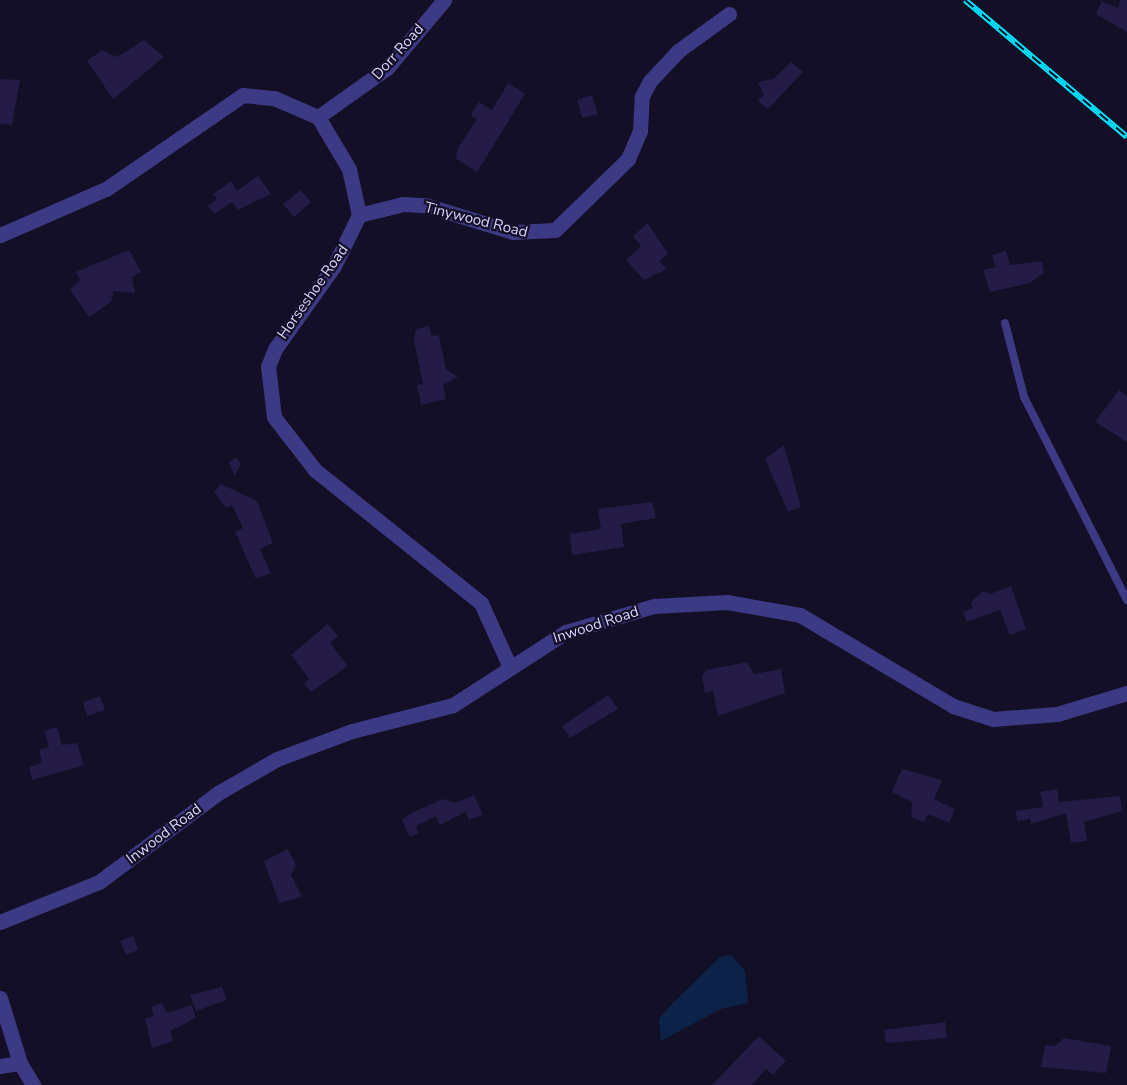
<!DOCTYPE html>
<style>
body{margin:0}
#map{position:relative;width:1127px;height:1085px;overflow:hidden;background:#130f26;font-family:"Nunito Sans",sans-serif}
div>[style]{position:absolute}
.water>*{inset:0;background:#0c2248}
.building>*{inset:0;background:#241b47}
.service>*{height:8px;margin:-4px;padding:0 4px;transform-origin:4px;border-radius:4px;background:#3d3a85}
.minor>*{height:15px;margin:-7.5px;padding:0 7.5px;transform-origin:7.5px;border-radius:7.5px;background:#3d3a85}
.rail>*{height:6px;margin-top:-3px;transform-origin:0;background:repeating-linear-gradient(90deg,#130f26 0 11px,#00e5ff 0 22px);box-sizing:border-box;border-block:2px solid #00e5ff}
span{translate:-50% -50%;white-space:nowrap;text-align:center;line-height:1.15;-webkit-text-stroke:4.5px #130f26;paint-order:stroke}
.street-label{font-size:15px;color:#d9d4ff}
</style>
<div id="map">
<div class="water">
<i style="clip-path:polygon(731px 955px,745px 971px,748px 1003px,721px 1009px,661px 1041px,659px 1019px,670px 1006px,720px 957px)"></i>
</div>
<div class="building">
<i style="clip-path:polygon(1121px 0,1127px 0,1127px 32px,1096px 14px,1102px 1px,1118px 8px)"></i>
<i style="clip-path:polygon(144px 40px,164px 57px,113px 99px,87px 61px,102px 50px,117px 57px)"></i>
<i style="clip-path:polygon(791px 62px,803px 72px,768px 109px,758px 101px,764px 95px,758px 82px,773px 79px)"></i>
<i style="clip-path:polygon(0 79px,20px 80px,12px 125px,0 124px)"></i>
<i style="clip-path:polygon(508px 83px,525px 94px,477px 172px,456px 159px,458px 148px,477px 119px,471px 115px,479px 102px,492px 110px)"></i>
<i style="clip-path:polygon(592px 95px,598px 114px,582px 118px,577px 100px)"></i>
<i style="clip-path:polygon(258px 176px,271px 194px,238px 210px,232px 202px,214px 214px,208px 206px,217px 199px,213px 194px,231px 181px,237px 191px)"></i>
<i style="clip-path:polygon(301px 190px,311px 202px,294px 217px,283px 204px)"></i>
<i style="clip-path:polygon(648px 223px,668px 254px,659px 261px,667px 269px,644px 280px,626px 260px,641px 246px,633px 236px)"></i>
<i style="clip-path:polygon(129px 250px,141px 272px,132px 277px,135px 293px,114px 291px,111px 302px,89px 317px,70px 290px,80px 280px,76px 272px)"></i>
<i style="clip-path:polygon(1006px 251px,1010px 265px,1042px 261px,1044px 273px,1030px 283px,990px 292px,983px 270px,996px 267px,992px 255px)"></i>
<i style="clip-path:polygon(429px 326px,431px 335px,439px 336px,446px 369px,458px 377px,443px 385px,446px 399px,421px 405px,417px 385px,423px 384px,414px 341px,416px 329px)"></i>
<i style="clip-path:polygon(1119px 390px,1127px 396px,1127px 442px,1095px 422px)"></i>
<i style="clip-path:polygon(784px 445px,801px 507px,788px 512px,765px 459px)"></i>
<i style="clip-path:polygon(235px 457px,241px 463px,235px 476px,229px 463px)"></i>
<i style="clip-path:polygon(221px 484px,257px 501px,273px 543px,260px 549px,271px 573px,256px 579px,235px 532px,243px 528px,232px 505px,226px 508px,214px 491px)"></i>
<i style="clip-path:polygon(652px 502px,656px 518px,621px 524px,624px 547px,572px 555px,570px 534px,601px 529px,598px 509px)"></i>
<i style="clip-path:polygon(1011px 586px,1026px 629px,1010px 635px,1000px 610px,967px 622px,963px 612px,973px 608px,971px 602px,983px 591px,990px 594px)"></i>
<i style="clip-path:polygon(328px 624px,338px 636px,330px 643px,348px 666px,311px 692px,304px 683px,309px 679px,291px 655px)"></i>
<i style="clip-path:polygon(747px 662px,754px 674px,781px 669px,785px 693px,718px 716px,713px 691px,705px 693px,702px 676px,707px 670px)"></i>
<i style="clip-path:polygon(608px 695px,618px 709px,570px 738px,562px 726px)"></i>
<i style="clip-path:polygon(100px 696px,105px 710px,87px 716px,83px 702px)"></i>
<i style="clip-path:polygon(57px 727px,62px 745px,77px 743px,84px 765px,32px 780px,29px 767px,42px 763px,39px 750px,49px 747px,44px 731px)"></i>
<i style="clip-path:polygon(902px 769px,942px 780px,934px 799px,955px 809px,949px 823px,928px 814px,924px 822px,911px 817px,912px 802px,892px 792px)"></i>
<i style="clip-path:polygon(1057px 789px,1059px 802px,1120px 796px,1122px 811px,1084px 822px,1087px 841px,1071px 843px,1066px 813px,1031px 824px,1030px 819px,1017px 821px,1016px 811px,1043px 807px,1040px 792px)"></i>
<i style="clip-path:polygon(474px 795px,483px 815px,469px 820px,465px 812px,440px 825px,436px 816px,416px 826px,419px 833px,410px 837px,402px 820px,410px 814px,443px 799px,456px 803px)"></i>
<i style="clip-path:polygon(288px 849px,296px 865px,291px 875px,302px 897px,279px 903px,264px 861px)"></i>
<i style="clip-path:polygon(133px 936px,138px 950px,126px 955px,120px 941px)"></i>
<i style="clip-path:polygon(222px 987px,227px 1000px,196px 1011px,190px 995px)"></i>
<i style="clip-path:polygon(162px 1003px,167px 1013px,192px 1005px,196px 1018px,170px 1031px,173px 1041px,152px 1048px,145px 1019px,154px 1016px,151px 1007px)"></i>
<i style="clip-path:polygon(945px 1022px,947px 1038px,886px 1043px,884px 1030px)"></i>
<i style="clip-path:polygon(759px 1036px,786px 1061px,773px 1075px,766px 1069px,752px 1085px,712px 1085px)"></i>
<i style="clip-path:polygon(1064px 1038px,1111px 1046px,1106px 1073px,1041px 1067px,1045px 1045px,1055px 1046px)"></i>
</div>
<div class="service">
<i style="left:1005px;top:323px;width:76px;rotate:75.6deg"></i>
<i style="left:1024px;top:397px;width:228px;rotate:63.1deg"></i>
</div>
<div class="minor">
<i style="left:318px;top:117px;width:85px;rotate:-35.4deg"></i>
<i style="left:387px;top:68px;width:89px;rotate:-50deg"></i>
<i style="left:359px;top:215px;width:45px;rotate:-14deg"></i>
<i style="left:403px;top:204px;width:22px;rotate:3deg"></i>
<i style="left:425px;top:205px;width:92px;rotate:17.1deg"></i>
<i style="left:513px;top:232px;width:42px;rotate:-2.7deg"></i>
<i style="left:555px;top:230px;width:102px;rotate:-44.2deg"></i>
<i style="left:628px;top:159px;width:30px;rotate:-67deg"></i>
<i style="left:640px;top:131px;width:35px;rotate:-87deg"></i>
<i style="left:642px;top:96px;width:17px;rotate:-62deg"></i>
<i style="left:650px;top:81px;width:41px;rotate:-47deg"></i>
<i style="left:678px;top:51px;width:63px;rotate:-36deg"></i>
<i style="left:0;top:235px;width:116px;rotate:-23.5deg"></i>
<i style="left:106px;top:189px;width:166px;rotate:-34.5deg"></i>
<i style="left:243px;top:95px;width:31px;rotate:6deg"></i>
<i style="left:274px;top:98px;width:48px;rotate:23.4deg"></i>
<i style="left:318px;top:117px;width:61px;rotate:59.2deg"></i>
<i style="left:349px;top:169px;width:47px;rotate:77.7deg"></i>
<i style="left:359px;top:215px;width:57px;rotate:116.1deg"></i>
<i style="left:334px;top:266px;width:102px;rotate:125.4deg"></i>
<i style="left:275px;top:349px;width:18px;rotate:112deg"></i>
<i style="left:268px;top:366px;width:51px;rotate:83.3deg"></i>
<i style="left:274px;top:417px;width:67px;rotate:52.3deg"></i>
<i style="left:315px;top:470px;width:213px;rotate:38.7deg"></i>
<i style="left:481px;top:603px;width:68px;rotate:65.7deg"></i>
<i style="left:0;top:922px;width:107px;rotate:-22deg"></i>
<i style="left:99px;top:882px;width:149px;rotate:-36.8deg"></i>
<i style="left:218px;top:793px;width:68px;rotate:-30deg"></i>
<i style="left:277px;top:759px;width:80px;rotate:-20.5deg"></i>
<i style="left:352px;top:731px;width:104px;rotate:-14.4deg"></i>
<i style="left:453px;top:705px;width:135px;rotate:-32.9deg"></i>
<i style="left:566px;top:632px;width:92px;rotate:-16.5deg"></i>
<i style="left:654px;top:606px;width:73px;rotate:-3.1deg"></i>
<i style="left:727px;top:602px;width:74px;rotate:10.1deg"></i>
<i style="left:800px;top:615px;width:178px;rotate:30.7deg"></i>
<i style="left:953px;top:706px;width:42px;rotate:18deg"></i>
<i style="left:993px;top:719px;width:64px;rotate:-4.5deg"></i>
<i style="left:1057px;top:714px;width:73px;rotate:-16.7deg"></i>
<i style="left:0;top:998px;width:68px;rotate:72.9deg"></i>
<i style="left:0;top:1066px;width:20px;rotate:-9deg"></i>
<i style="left:20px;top:1063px;width:26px;rotate:59deg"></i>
</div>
<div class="rail">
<i style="left:965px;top:0;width:212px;rotate:40.2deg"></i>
</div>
<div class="street-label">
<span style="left:398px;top:52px;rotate:-48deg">Dorr Road</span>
<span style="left:476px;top:220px;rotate:14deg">Tinywood Road</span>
<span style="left:313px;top:292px;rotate:-55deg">Horseshoe Road</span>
<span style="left:596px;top:625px;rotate:-18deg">Inwood Road</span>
<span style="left:164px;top:834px;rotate:-37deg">Inwood Road</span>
</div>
</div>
